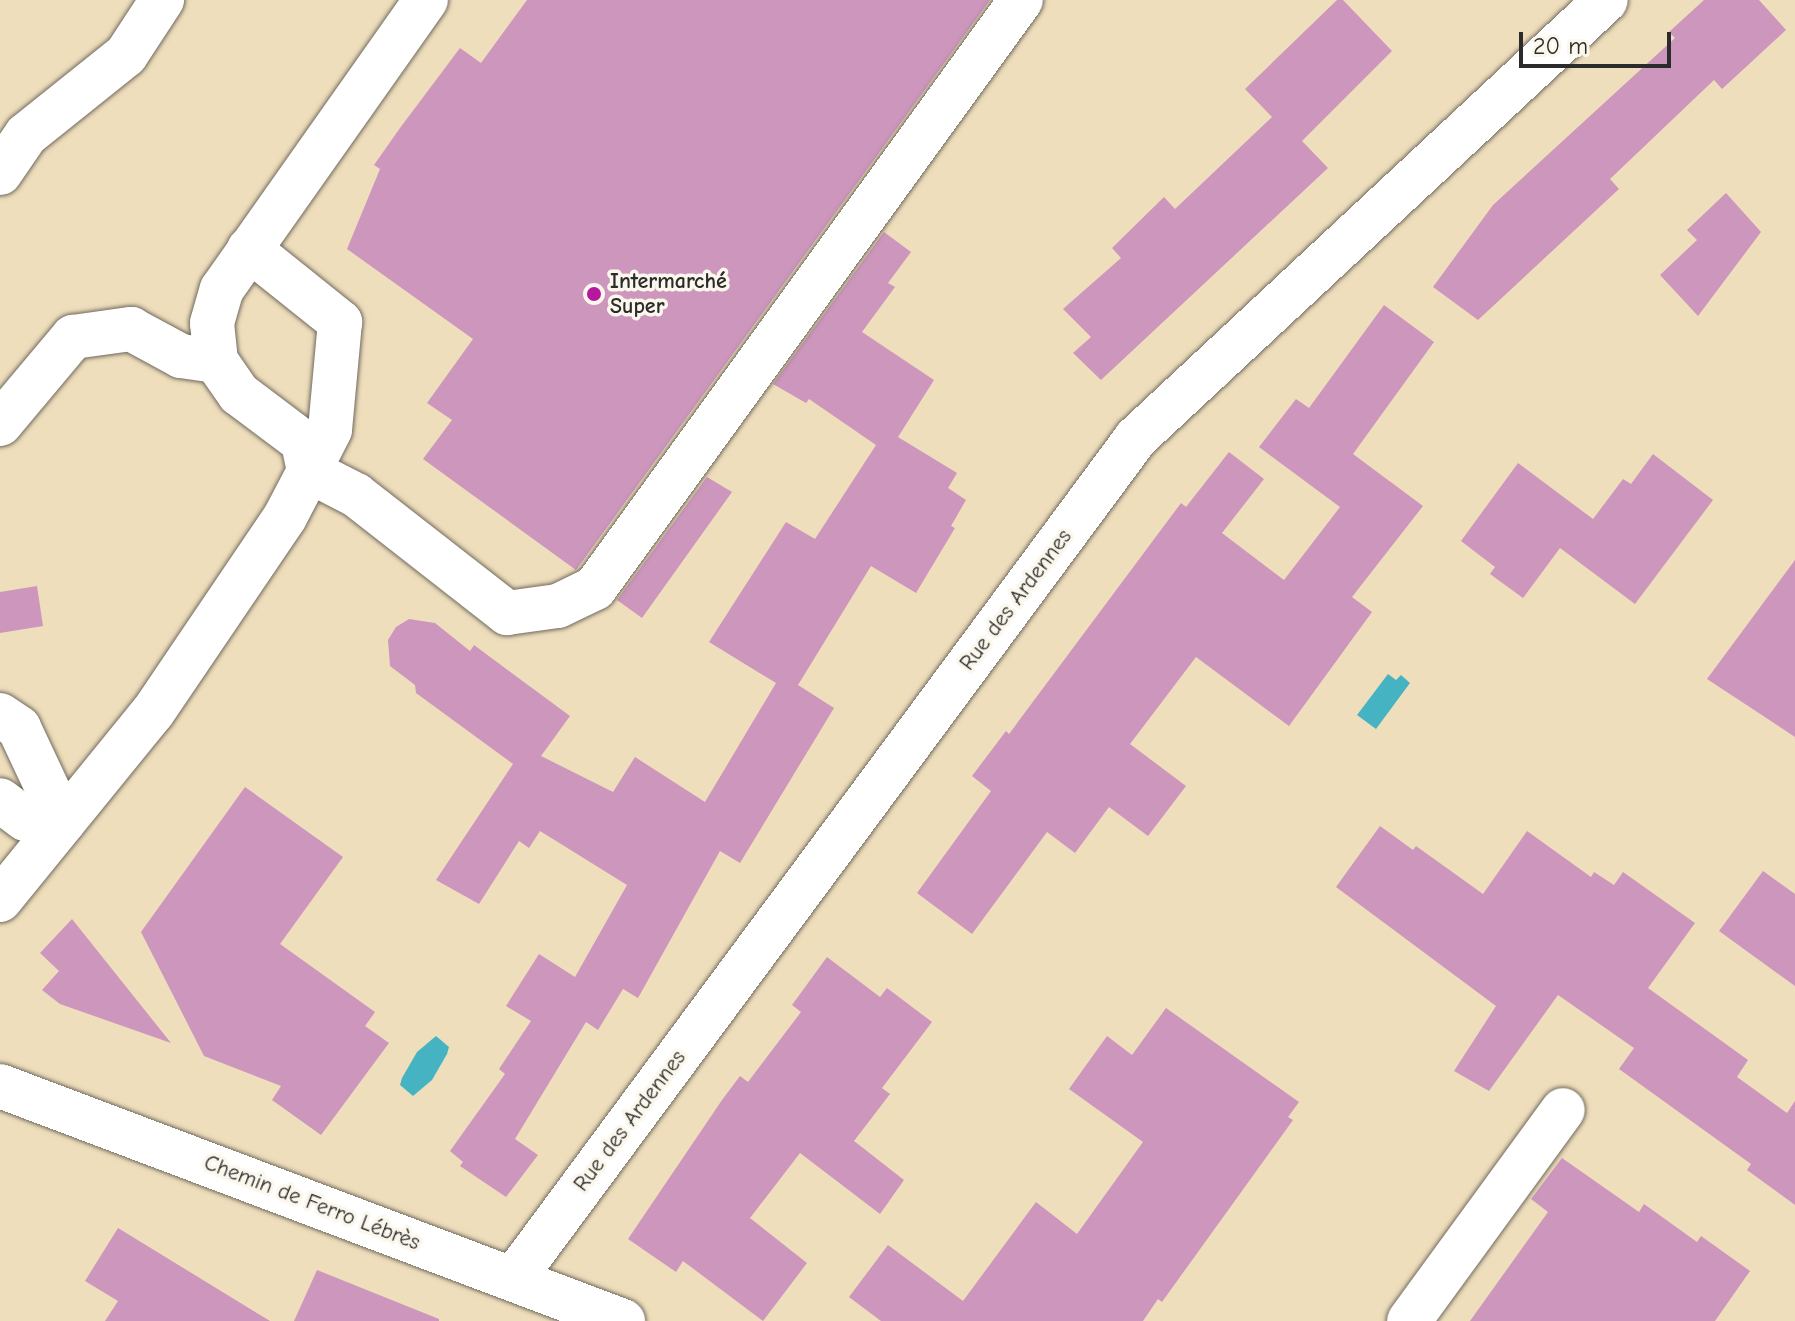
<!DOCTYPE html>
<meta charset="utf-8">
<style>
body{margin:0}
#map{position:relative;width:1795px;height:1321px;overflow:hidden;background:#efdebc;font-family:"Comic Neue",sans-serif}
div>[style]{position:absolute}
.water>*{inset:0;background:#46b3c3}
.building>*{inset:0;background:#cd96bd}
.roads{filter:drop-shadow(0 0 2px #706a5e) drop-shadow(0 0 2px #706a5e)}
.minor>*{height:44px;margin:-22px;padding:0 22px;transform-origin:22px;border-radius:22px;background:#fff}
.dots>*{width:22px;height:22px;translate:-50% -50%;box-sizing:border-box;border:4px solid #fbf7ec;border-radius:50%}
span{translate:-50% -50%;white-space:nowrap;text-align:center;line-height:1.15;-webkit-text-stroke:7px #fbf7ec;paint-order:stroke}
.poi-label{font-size:22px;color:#2b2b2b;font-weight:700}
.left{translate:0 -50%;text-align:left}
.street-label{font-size:22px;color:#2b2b2b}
.scale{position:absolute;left:1519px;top:32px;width:152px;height:36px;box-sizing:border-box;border:4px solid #2b2b2b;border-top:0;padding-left:10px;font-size:24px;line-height:28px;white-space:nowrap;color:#2b2b2b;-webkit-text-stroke:6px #fbf7ec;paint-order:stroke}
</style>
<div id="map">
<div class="water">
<i style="clip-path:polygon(1388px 674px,1396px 680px,1401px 675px,1410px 683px,1376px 729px,1357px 715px)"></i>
<i style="clip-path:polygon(436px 1036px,449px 1047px,447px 1054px,432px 1080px,413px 1096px,400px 1085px,402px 1078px,417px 1052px)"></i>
</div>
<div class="building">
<i style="clip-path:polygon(527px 0,990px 0,576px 570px,423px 459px,452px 420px,427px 403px,473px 339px,347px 249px,380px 169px,374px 165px,400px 128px,460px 48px,481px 63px)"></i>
<i style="clip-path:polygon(1337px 0,1343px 0,1392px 51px,1302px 141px,1328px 168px,1101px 380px,1073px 353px,1091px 337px,1063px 309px,1121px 258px,1112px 248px,1164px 197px,1175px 209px,1272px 117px,1245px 89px)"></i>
<i style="clip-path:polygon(1704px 0,1759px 0,1786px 30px,1722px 89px,1714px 80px,1610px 179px,1619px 189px,1478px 320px,1433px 287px,1493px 205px,1675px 38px,1669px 32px)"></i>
<i style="clip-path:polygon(1726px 193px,1761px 232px,1698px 316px,1660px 275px,1697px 240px,1687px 230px)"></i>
<i style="clip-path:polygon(884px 232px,911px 252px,888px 283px,895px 287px,862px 332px,934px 380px,898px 437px,957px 473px,948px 488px,966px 500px,951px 526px,955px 528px,916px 593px,871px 566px,798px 685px,834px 708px,740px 863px,720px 851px,638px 998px,623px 989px,598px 1030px,586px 1022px,515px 1139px,538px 1155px,506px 1197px,460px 1166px,463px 1162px,450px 1151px,505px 1074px,499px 1069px,531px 1021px,506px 1006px,539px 954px,575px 977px,627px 885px,540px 831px,529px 848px,519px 841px,479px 904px,436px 880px,513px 764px,416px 693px,415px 685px,390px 666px,388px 640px,396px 627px,409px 619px,435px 623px,470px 651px,474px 645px,570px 716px,541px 756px,613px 792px,635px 757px,705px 802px,776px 683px,709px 642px,786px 522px,815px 539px,876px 445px,809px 399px,806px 403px,773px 384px)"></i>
<i style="clip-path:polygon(1384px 305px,1434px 342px,1353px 454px,1423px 506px,1352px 597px,1372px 612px,1289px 726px,1196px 657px,1130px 744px,1186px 786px,1148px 836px,1109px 807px,1075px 853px,1047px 832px,972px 934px,917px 893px,991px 791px,972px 776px,1006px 731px,1009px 734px,1181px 503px,1186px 507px,1229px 452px,1264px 479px,1222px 533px,1284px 580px,1340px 507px,1259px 447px,1296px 399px,1309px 408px)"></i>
<i style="clip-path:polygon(1653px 454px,1713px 500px,1635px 604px,1560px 548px,1523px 598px,1490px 574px,1495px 567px,1461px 541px,1518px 463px,1593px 519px,1623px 479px,1631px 484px)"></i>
<i style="clip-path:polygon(707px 477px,732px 492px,642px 618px,617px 600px)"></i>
<i style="clip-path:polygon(1795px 560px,1795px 737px,1707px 679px)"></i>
<i style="clip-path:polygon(37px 586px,43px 626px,0 633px,0 592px)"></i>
<i style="clip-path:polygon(245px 787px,343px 857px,280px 944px,375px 1012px,365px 1026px,389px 1043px,321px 1135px,272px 1100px,281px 1086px,204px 1056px,141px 932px)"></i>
<i style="clip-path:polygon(1380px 826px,1413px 850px,1416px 846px,1483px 894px,1527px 831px,1591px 877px,1594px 872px,1614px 885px,1623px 872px,1695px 923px,1648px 988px,1748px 1060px,1737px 1077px,1787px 1113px,1795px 1101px,1795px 1205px,1747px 1170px,1751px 1164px,1619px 1069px,1634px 1048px,1558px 995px,1489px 1091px,1454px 1071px,1496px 1006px,1336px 887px)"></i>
<i style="clip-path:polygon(1763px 871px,1795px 894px,1795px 986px,1719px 931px)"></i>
<i style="clip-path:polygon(72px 919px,171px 1043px,60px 1004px,42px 990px,59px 971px,40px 953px)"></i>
<i style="clip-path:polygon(827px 957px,880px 997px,887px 988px,932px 1022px,882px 1088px,890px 1094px,854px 1141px,904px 1180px,880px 1214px,800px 1153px,750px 1218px,807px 1263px,763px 1321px,683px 1261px,676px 1272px,628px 1239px,722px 1100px,740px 1076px,748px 1082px,801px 1012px,792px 1005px)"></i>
<i style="clip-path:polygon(1166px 1008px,1299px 1102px,1288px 1117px,1293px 1120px,1162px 1302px,1158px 1299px,1143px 1321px,881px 1321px,849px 1297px,888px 1245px,963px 1301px,1036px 1202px,1077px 1234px,1143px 1142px,1069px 1089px,1107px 1036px,1132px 1055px)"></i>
<i style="clip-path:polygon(1562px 1158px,1639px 1212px,1644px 1204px,1697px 1242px,1701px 1236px,1750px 1271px,1715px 1321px,1470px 1321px,1548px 1212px,1531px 1199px)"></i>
<i style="clip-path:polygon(118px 1228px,270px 1321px,105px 1321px,118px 1301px,85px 1281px)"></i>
<i style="clip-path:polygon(317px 1270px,439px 1319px,439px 1321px,294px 1321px)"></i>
</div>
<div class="roads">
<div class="minor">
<i style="left:0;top:173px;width:46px;rotate:-55.6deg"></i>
<i style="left:26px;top:135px;width:128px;rotate:-38.7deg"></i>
<i style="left:126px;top:55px;width:66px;rotate:-56.8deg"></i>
<i style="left:249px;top:249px;width:117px;rotate:38.7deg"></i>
<i style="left:340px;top:322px;width:108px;rotate:95.3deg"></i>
<i style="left:330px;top:430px;width:46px;rotate:117.1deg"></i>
<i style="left:309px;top:471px;width:53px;rotate:27.1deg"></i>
<i style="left:356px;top:495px;width:192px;rotate:38deg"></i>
<i style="left:507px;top:613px;width:51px;rotate:-7.8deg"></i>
<i style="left:558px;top:606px;width:41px;rotate:-25.9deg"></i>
<i style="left:595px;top:588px;width:726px;rotate:-54.08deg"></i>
<i style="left:0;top:424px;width:114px;rotate:-50deg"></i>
<i style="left:73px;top:337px;width:59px;rotate:-7.9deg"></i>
<i style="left:131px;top:329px;width:57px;rotate:28.4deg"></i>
<i style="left:181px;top:356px;width:35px;rotate:8deg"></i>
<i style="left:0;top:715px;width:23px;rotate:34deg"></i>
<i style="left:19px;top:728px;width:104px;rotate:64.9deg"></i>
<i style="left:63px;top:822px;width:38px;rotate:-175deg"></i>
<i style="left:25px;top:819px;width:31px;rotate:-143deg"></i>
<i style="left:0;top:900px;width:242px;rotate:-50.9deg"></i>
<i style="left:153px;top:712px;width:235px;rotate:-55.9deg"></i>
<i style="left:285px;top:517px;width:52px;rotate:-62.4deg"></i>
<i style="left:309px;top:471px;width:30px;rotate:-102deg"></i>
<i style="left:303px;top:442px;width:80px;rotate:-143.1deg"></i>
<i style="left:239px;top:394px;width:40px;rotate:-124.9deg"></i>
<i style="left:216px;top:361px;width:38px;rotate:-96deg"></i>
<i style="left:212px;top:323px;width:35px;rotate:-74deg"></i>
<i style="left:222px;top:289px;width:354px;rotate:-54.8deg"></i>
<i style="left:0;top:1086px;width:666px;rotate:20.67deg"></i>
<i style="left:514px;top:1278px;width:1045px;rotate:-53.48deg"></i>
<i style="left:1136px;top:438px;width:642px;rotate:-42.98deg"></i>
<i style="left:1409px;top:1321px;width:261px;rotate:-53.9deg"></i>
</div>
</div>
<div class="dots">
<i style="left:594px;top:294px;background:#b5179e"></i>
</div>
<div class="poi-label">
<span class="left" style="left:610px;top:294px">Intermarché<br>Super</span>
</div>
<div class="street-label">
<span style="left:1016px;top:600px;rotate:-53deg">Rue des Ardennes</span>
<span style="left:630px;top:1121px;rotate:-53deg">Rue des Ardennes</span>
<span style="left:312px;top:1203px;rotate:21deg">Chemin de Ferro Lébrès</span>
</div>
<div class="scale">20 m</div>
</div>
